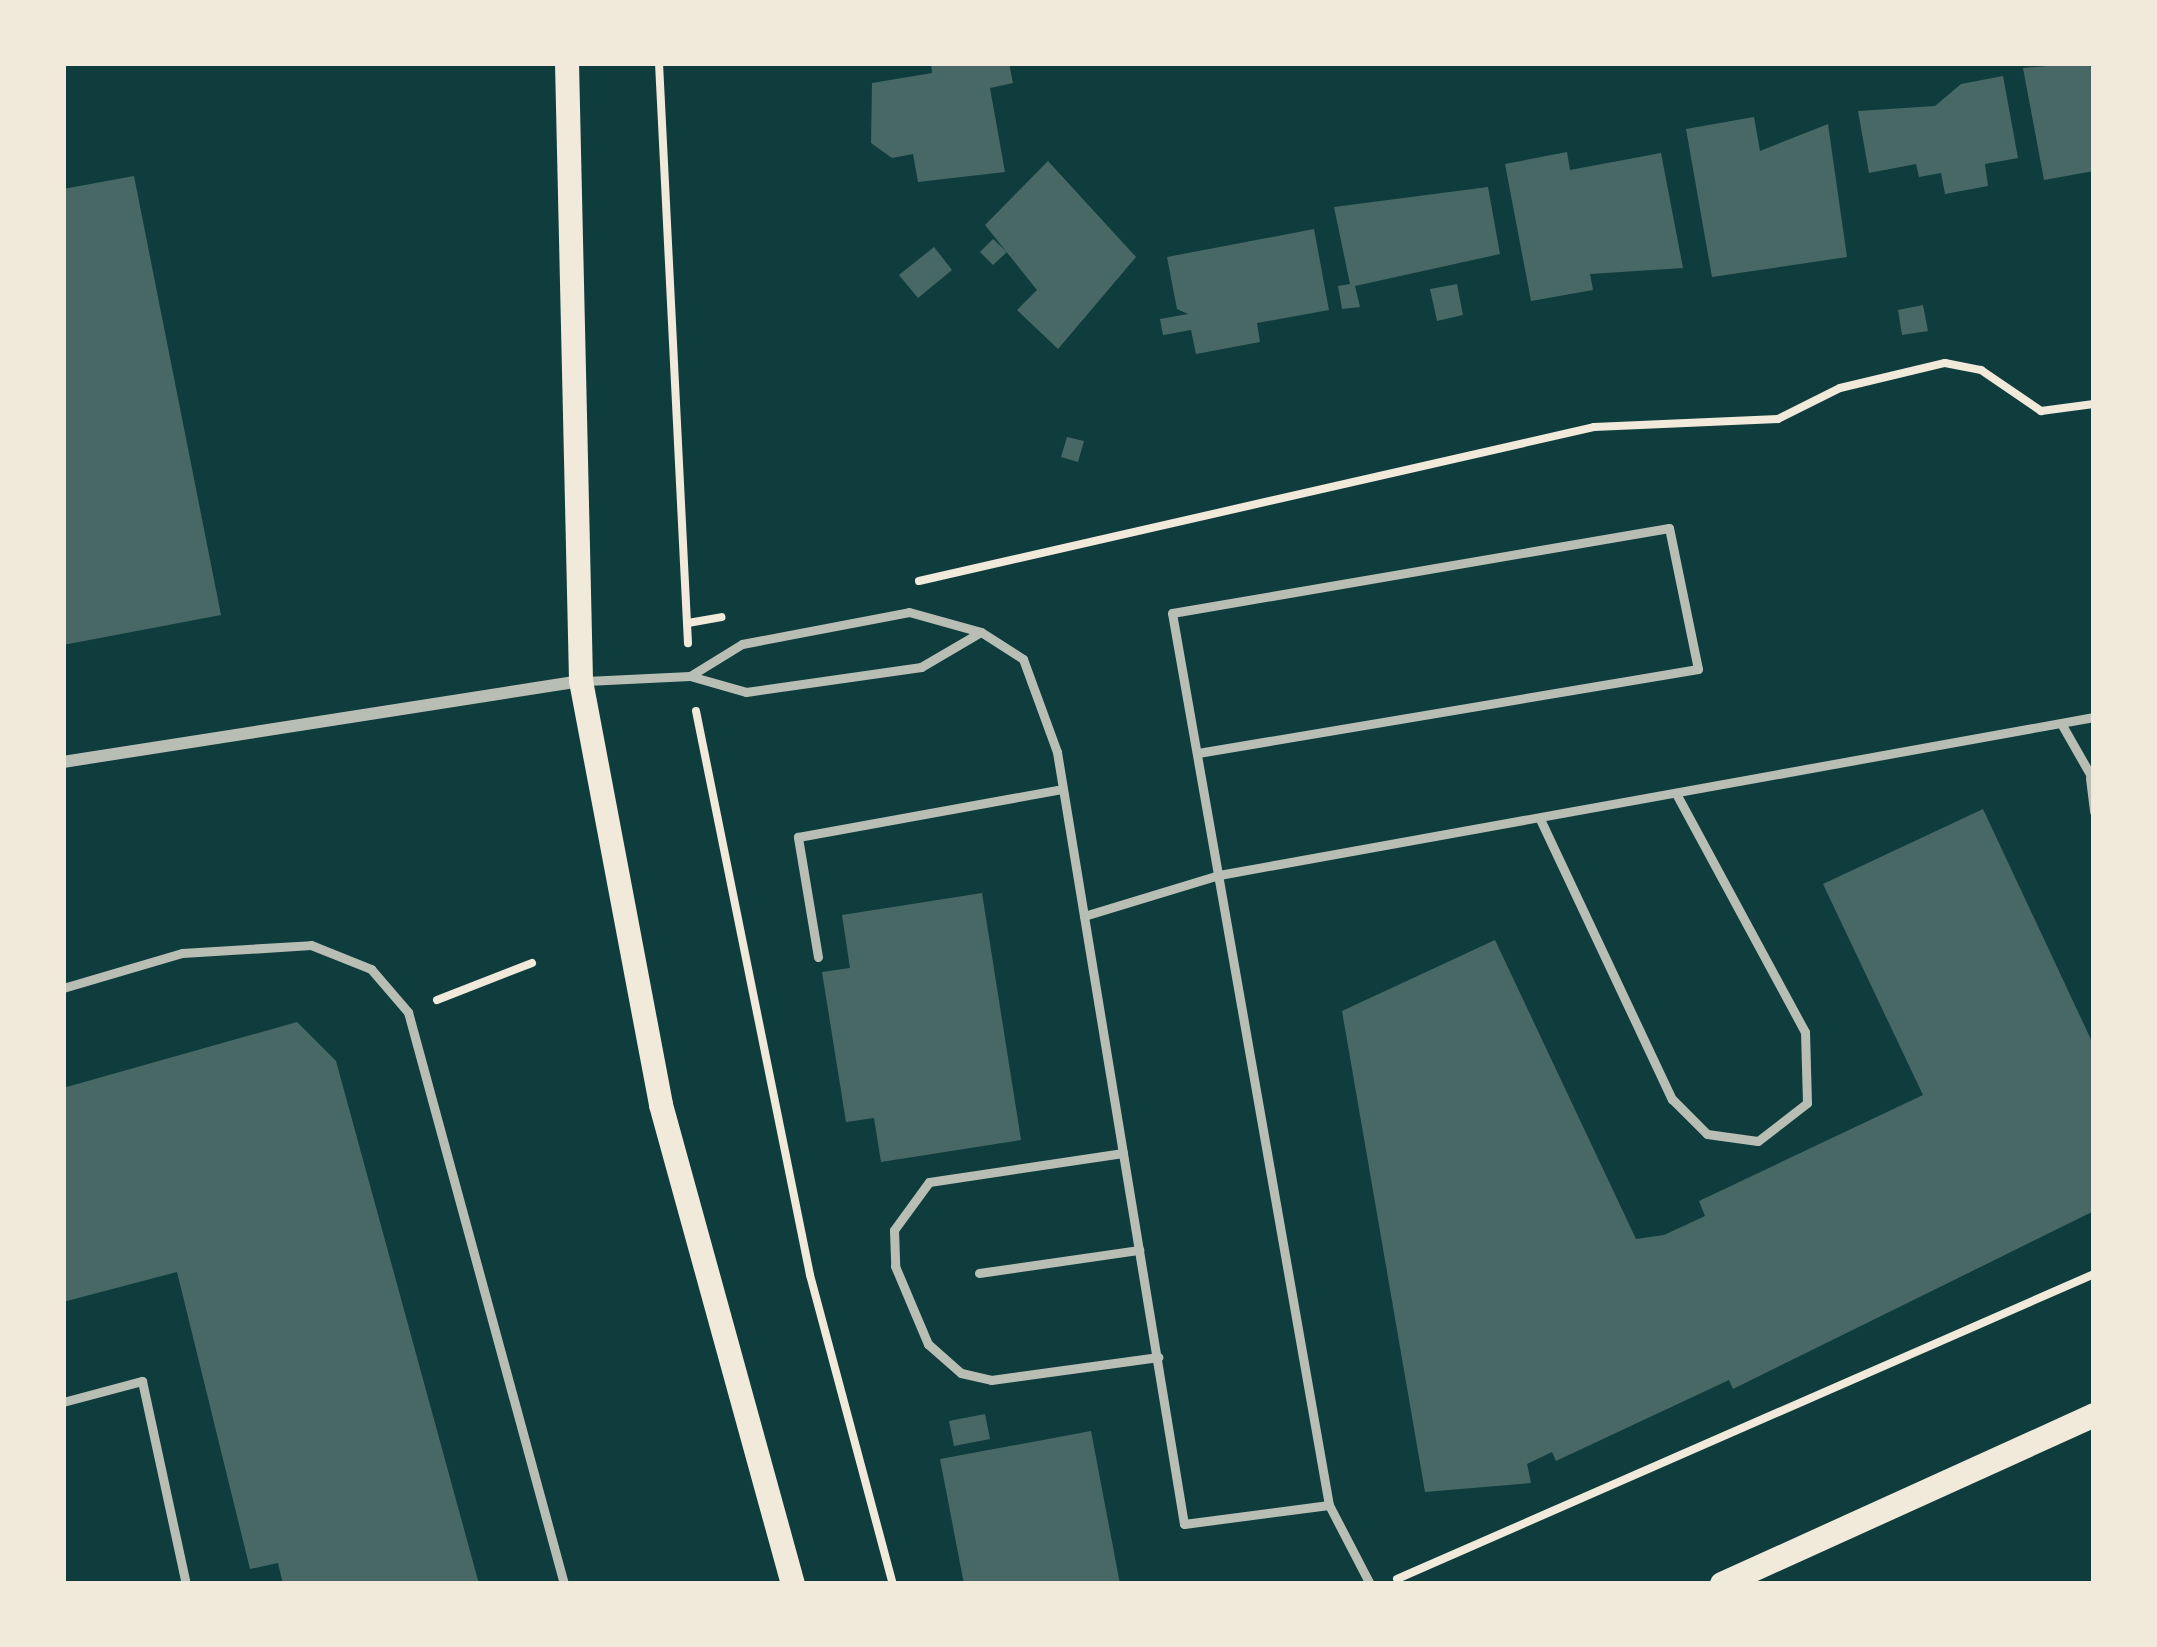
<!DOCTYPE html>
<style>
body{margin:0}
#map{position:relative;width:2157px;height:1647px;overflow:hidden;background:#0f3d3e;font-family:Jost,sans-serif}
div>[style]{position:absolute}
.building>*{inset:0;background:#486865}
.path>*{height:8px;margin:-4px;padding:0 4px;transform-origin:4px;border-radius:4px;background:#f1e9da}
.service>*{height:9px;margin:-4.5px;padding:0 4.5px;transform-origin:4.5px;border-radius:4.5px;background:#b8beb3}
.minor>*{height:12px;margin:-6px;padding:0 6px;transform-origin:6px;border-radius:6px;background:#b8beb3}
.secondary>*{height:24px;margin:-12px;padding:0 12px;transform-origin:12px;border-radius:12px;background:#f1e9da}
span{translate:-50% -50%;white-space:nowrap;text-align:center;line-height:1.15;-webkit-text-stroke:10px #f1e9da;paint-order:stroke}
.frame{position:absolute;inset:0;border:66px solid #f1e9da;pointer-events:none}
</style>
<div id="map">
<div class="building">
<i style="clip-path:polygon(931px 63px,1009px 63px,1013px 83px,990px 88px,1005px 172px,918px 182px,913px 154px,892px 158px,871px 143px,872px 83px,932px 73px)"></i>
<i style="clip-path:polygon(2085px 63px,2094px 69px,2094px 171px,2044px 180px,2023px 68px)"></i>
<i style="clip-path:polygon(2003px 76px,2018px 158px,1985px 164px,1988px 186px,1945px 194px,1941px 173px,1919px 177px,1916px 164px,1869px 173px,1858px 111px,1935px 106px,1961px 84px)"></i>
<i style="clip-path:polygon(1754px 117px,1760px 151px,1828px 124px,1847px 257px,1712px 277px,1686px 129px)"></i>
<i style="clip-path:polygon(1567px 152px,1570px 170px,1661px 153px,1683px 268px,1590px 274px,1593px 290px,1531px 301px,1505px 164px)"></i>
<i style="clip-path:polygon(1048px 161px,1136px 257px,1058px 349px,1017px 310px,1037px 290px,985px 225px)"></i>
<i style="clip-path:polygon(134px 176px,221px 615px,63px 645px,63px 189px)"></i>
<i style="clip-path:polygon(1488px 187px,1500px 254px,1355px 286px,1360px 307px,1342px 309px,1338px 286px,1350px 284px,1334px 207px)"></i>
<i style="clip-path:polygon(1314px 229px,1329px 310px,1257px 323px,1260px 342px,1196px 354px,1191px 330px,1163px 335px,1160px 319px,1188px 314px,1177px 309px,1167px 257px)"></i>
<i style="clip-path:polygon(993px 239px,1007px 252px,993px 265px,980px 252px)"></i>
<i style="clip-path:polygon(934px 247px,952px 270px,918px 298px,899px 275px)"></i>
<i style="clip-path:polygon(1457px 284px,1463px 315px,1437px 321px,1430px 289px)"></i>
<i style="clip-path:polygon(1923px 305px,1928px 331px,1902px 335px,1898px 310px)"></i>
<i style="clip-path:polygon(1067px 437px,1084px 441px,1078px 462px,1061px 457px)"></i>
<i style="clip-path:polygon(1983px 809px,2094px 1046px,2094px 1211px,1733px 1389px,1729px 1380px,1556px 1461px,1552px 1452px,1527px 1464px,1531px 1483px,1425px 1492px,1342px 1011px,1495px 940px,1636px 1239px,1664px 1235px,1705px 1216px,1699px 1201px,1923px 1095px,1823px 884px)"></i>
<i style="clip-path:polygon(982px 893px,1021px 1140px,881px 1162px,874px 1118px,846px 1122px,822px 972px,850px 968px,842px 915px)"></i>
<i style="clip-path:polygon(297px 1022px,336px 1061px,479px 1584px,283px 1584px,278px 1563px,250px 1569px,177px 1272px,63px 1302px,63px 1088px)"></i>
<i style="clip-path:polygon(985px 1414px,990px 1439px,954px 1446px,949px 1421px)"></i>
<i style="clip-path:polygon(1091px 1431px,1120px 1584px,964px 1584px,940px 1459px)"></i>
</div>
<div class="path">
<i style="left:659px;top:63px;width:581px;rotate:87.14deg"></i>
<i style="left:919px;top:581px;width:692px;rotate:-12.85deg"></i>
<i style="left:1594px;top:427px;width:184px;rotate:-2.5deg"></i>
<i style="left:1778px;top:419px;width:69px;rotate:-26.6deg"></i>
<i style="left:1840px;top:388px;width:108px;rotate:-13.4deg"></i>
<i style="left:1945px;top:363px;width:37px;rotate:11deg"></i>
<i style="left:1981px;top:370px;width:73px;rotate:34.3deg"></i>
<i style="left:2041px;top:411px;width:53px;rotate:-7.5deg"></i>
<i style="left:688px;top:623px;width:34px;rotate:-10deg"></i>
<i style="left:696px;top:711px;width:575px;rotate:78.57deg"></i>
<i style="left:810px;top:1275px;width:320px;rotate:75deg"></i>
<i style="left:437px;top:1000px;width:102px;rotate:-21.3deg"></i>
<i style="left:1397px;top:1579px;width:761px;rotate:-23.63deg"></i>
</div>
<div class="service">
<i style="left:690px;top:676px;width:61px;rotate:-31.6deg"></i>
<i style="left:742px;top:644px;width:170px;rotate:-10.8deg"></i>
<i style="left:909px;top:612px;width:75px;rotate:15.5deg"></i>
<i style="left:981px;top:632px;width:50px;rotate:32.7deg"></i>
<i style="left:1023px;top:659px;width:99px;rotate:69.9deg"></i>
<i style="left:1057px;top:752px;width:782px;rotate:80.66deg"></i>
<i style="left:1184px;top:1524px;width:146px;rotate:-7.5deg"></i>
<i style="left:586px;top:681px;width:104px;rotate:-2.8deg"></i>
<i style="left:690px;top:676px;width:58px;rotate:15.9deg"></i>
<i style="left:746px;top:692px;width:177px;rotate:-8.1deg"></i>
<i style="left:921px;top:667px;width:69px;rotate:-30.3deg"></i>
<i style="left:2062px;top:725px;width:64px;rotate:60.3deg"></i>
<i style="left:1198px;top:753px;width:507px;rotate:-9.54deg"></i>
<i style="left:1698px;top:669px;width:144px;rotate:-101.6deg"></i>
<i style="left:1669px;top:528px;width:504px;rotate:170.29deg"></i>
<i style="left:1172px;top:613px;width:906px;rotate:80.02deg"></i>
<i style="left:1329px;top:1505px;width:89px;rotate:62.6deg"></i>
<i style="left:2090px;top:778px;width:34px;rotate:83deg"></i>
<i style="left:1540px;top:819px;width:310px;rotate:64.8deg"></i>
<i style="left:1672px;top:1099px;width:49px;rotate:45deg"></i>
<i style="left:1707px;top:1134px;width:51px;rotate:7.8deg"></i>
<i style="left:1758px;top:1141px;width:62px;rotate:-37.8deg"></i>
<i style="left:1807px;top:1103px;width:71px;rotate:-91.6deg"></i>
<i style="left:1805px;top:1032px;width:272px;rotate:-118.4deg"></i>
<i style="left:1084px;top:916px;width:141px;rotate:-16.9deg"></i>
<i style="left:1219px;top:875px;width:889px;rotate:-10.24deg"></i>
<i style="left:818px;top:957px;width:122px;rotate:-99.5deg"></i>
<i style="left:798px;top:837px;width:268px;rotate:-10.3deg"></i>
<i style="left:63px;top:988px;width:124px;rotate:-16.4deg"></i>
<i style="left:182px;top:953px;width:129px;rotate:-3.5deg"></i>
<i style="left:311px;top:945px;width:65px;rotate:21.8deg"></i>
<i style="left:371px;top:969px;width:57px;rotate:49.3deg"></i>
<i style="left:408px;top:1012px;width:593px;rotate:74.74deg"></i>
<i style="left:1123px;top:1153px;width:196px;rotate:171.5deg"></i>
<i style="left:929px;top:1182px;width:59px;rotate:126.1deg"></i>
<i style="left:894px;top:1230px;width:36px;rotate:88deg"></i>
<i style="left:895px;top:1266px;width:85px;rotate:67.1deg"></i>
<i style="left:928px;top:1344px;width:44px;rotate:41.3deg"></i>
<i style="left:961px;top:1373px;width:31px;rotate:13deg"></i>
<i style="left:991px;top:1380px;width:169px;rotate:-7.8deg"></i>
<i style="left:979px;top:1273px;width:162px;rotate:-8.2deg"></i>
<i style="left:63px;top:1402px;width:82px;rotate:-14.9deg"></i>
<i style="left:142px;top:1381px;width:208px;rotate:77.8deg"></i>
</div>
<div class="minor">
<i style="left:63px;top:762px;width:524px;rotate:-8.89deg"></i>
</div>
<div class="secondary">
<i style="left:567px;top:63px;width:618px;rotate:88.7deg"></i>
<i style="left:581px;top:681px;width:431px;rotate:79.3deg"></i>
<i style="left:661px;top:1105px;width:497px;rotate:74.6deg"></i>
<i style="left:1722px;top:1584px;width:409px;rotate:-24.4deg"></i>
</div>
<div class="frame"></div>
</div>
